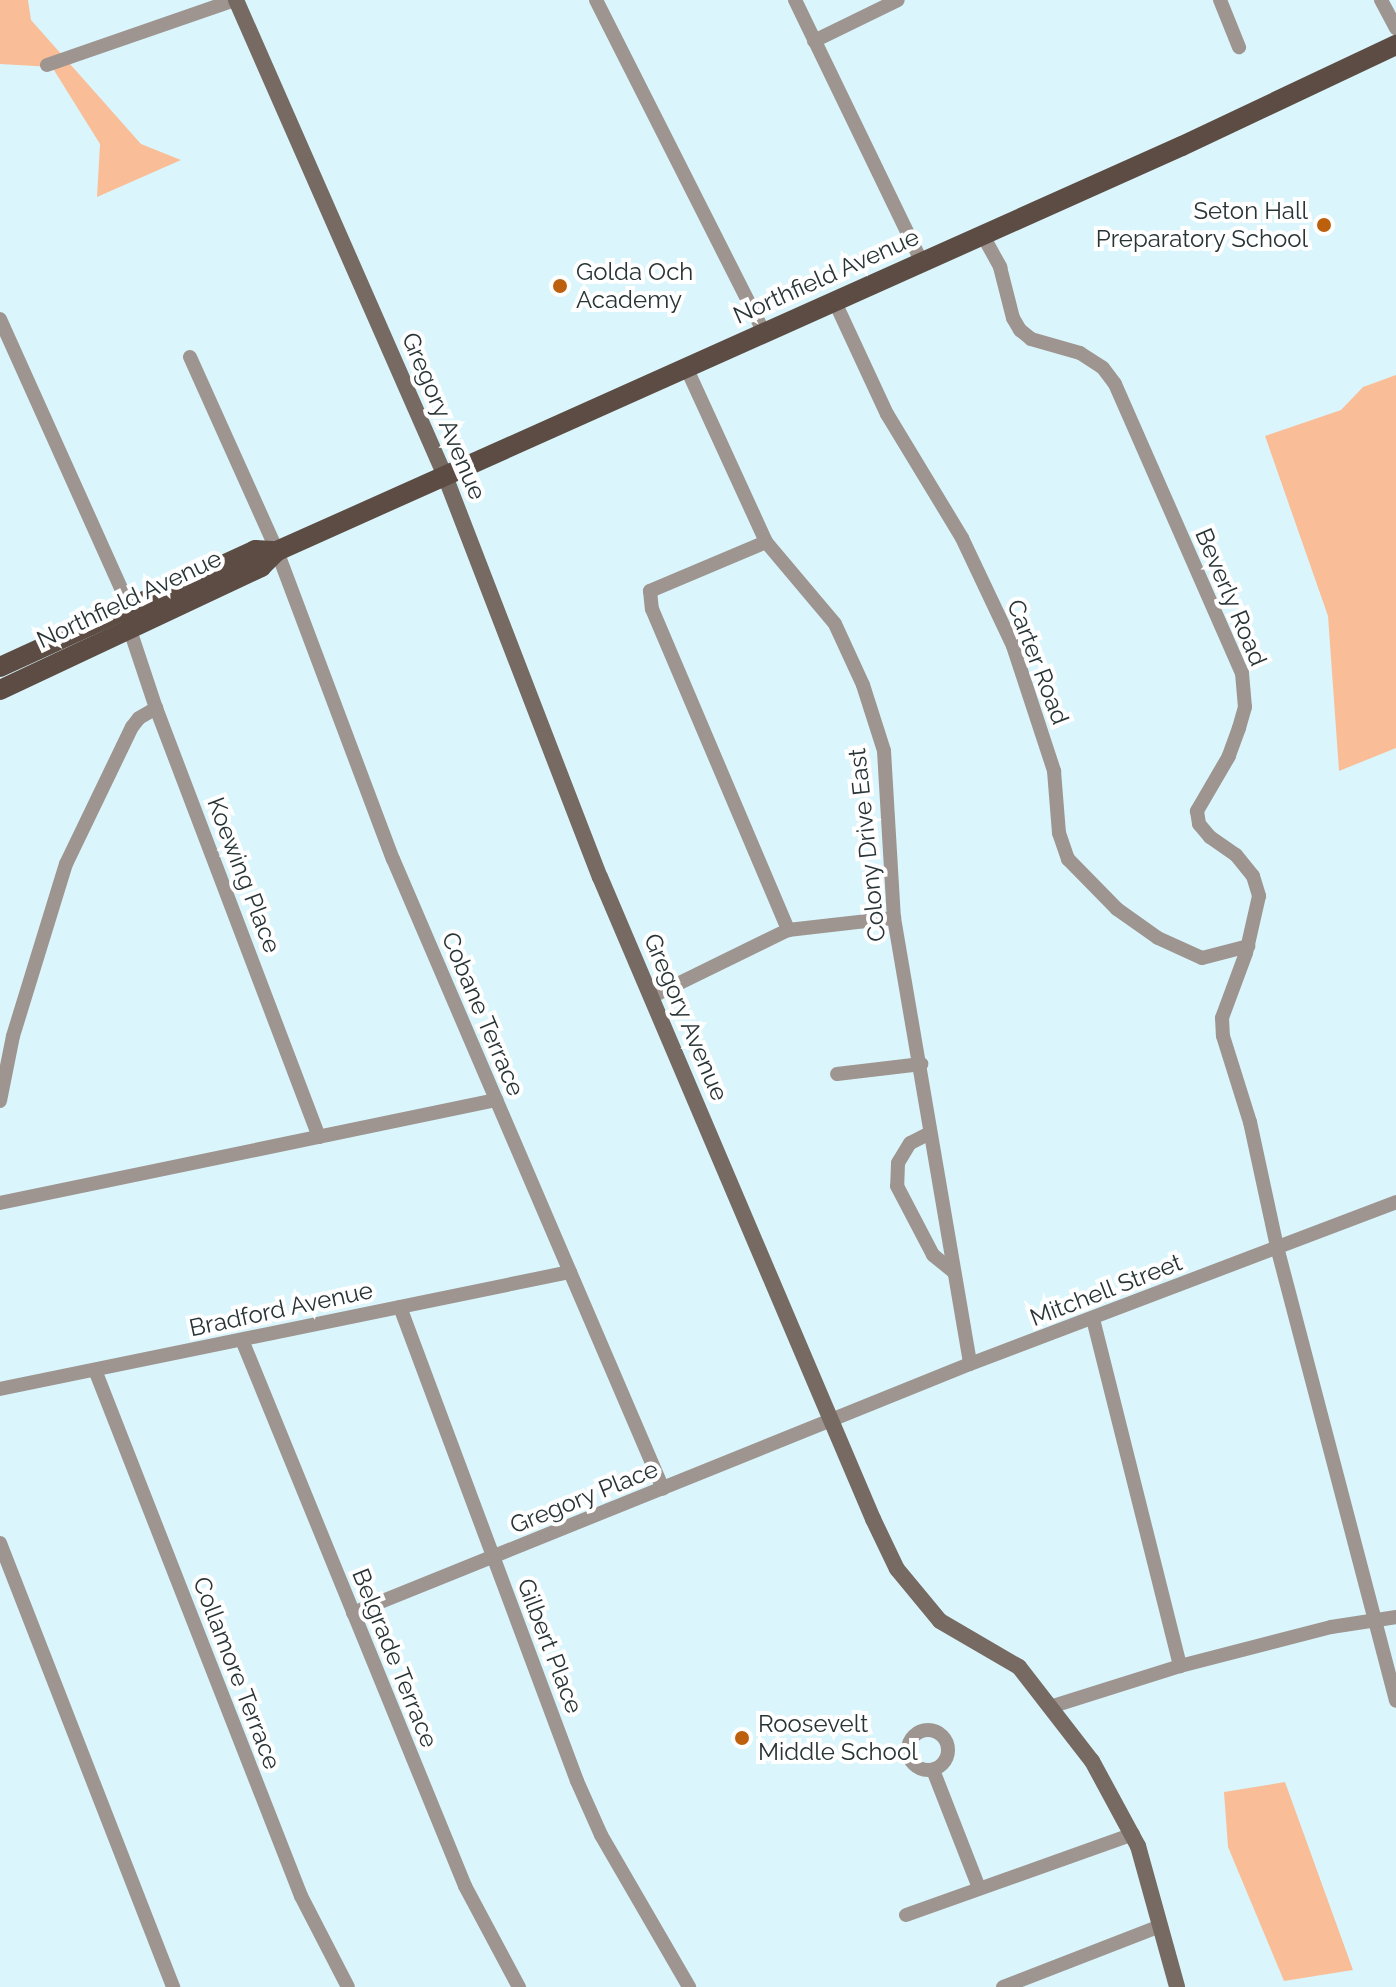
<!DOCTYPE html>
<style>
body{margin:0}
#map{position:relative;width:1396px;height:1987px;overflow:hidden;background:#daf6fc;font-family:Raleway,sans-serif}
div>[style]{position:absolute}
.green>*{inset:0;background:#f9be98}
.street>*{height:14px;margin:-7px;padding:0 7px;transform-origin:7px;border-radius:7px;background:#9e9590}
.street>.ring{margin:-7px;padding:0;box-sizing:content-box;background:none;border:14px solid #9e9590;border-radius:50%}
.secondary>*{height:16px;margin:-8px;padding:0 8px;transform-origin:8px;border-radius:8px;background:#776a62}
.primary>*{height:20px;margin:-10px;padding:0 10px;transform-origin:10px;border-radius:10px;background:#5c4c43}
.dots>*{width:22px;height:22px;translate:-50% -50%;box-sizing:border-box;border:4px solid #fff;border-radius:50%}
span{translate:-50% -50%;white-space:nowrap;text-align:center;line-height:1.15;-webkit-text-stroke:8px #fff;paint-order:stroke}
.poi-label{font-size:24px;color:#293436}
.right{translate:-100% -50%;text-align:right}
.left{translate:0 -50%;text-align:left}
.street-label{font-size:24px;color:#293436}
</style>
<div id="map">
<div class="green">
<i style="clip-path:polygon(0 0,28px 0,31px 20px,141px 144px,181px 160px,97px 197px,100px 144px,52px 67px,0 64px)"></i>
<i style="clip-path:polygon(1396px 375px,1396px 748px,1339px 771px,1328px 616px,1265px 436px,1341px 410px,1363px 387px)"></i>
<i style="clip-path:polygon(1285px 1782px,1353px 1970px,1284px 1981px,1228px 1847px,1224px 1792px)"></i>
</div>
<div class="street">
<i style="left:596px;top:0;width:373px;rotate:63.2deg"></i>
<i style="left:795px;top:0;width:290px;rotate:64.2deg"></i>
<i style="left:1220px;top:0;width:51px;rotate:68deg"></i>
<i style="left:1381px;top:0;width:32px;rotate:62deg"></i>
<i style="left:814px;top:41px;width:93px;rotate:-26deg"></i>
<i style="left:47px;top:65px;width:199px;rotate:-19.1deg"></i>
<i style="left:982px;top:234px;width:38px;rotate:61deg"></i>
<i style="left:1000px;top:267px;width:53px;rotate:75.7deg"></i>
<i style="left:1013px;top:318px;width:14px;rotate:60deg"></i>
<i style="left:1020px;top:330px;width:14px;rotate:39deg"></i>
<i style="left:1031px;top:339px;width:51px;rotate:15.9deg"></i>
<i style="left:1080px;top:353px;width:27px;rotate:33deg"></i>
<i style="left:1103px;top:368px;width:20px;rotate:53deg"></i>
<i style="left:1115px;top:384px;width:316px;rotate:66.3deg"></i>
<i style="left:1242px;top:673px;width:34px;rotate:85deg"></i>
<i style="left:1245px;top:707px;width:22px;rotate:106deg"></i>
<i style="left:1239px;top:728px;width:30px;rotate:110deg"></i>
<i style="left:1229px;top:756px;width:64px;rotate:120.2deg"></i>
<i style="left:1197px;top:811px;width:13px;rotate:81deg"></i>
<i style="left:1199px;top:824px;width:17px;rotate:50deg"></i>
<i style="left:1210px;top:837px;width:32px;rotate:35deg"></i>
<i style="left:1236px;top:855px;width:27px;rotate:51deg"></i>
<i style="left:1253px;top:876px;width:21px;rotate:73deg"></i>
<i style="left:1259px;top:896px;width:58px;rotate:102.8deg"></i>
<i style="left:1246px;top:953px;width:69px;rotate:110.3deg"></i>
<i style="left:1222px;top:1018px;width:18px;rotate:87deg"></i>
<i style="left:1223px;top:1036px;width:90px;rotate:72.6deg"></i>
<i style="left:1250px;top:1122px;width:128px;rotate:77.8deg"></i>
<i style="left:1277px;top:1247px;width:469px;rotate:75.3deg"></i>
<i style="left:834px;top:300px;width:126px;rotate:65.1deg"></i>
<i style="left:887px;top:414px;width:145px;rotate:58.8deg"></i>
<i style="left:962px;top:538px;width:119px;rotate:64.7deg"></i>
<i style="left:1013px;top:646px;width:132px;rotate:71.8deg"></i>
<i style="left:1054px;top:771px;width:62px;rotate:85.4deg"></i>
<i style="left:1059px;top:833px;width:28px;rotate:71deg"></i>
<i style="left:1068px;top:859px;width:70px;rotate:45.6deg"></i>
<i style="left:1117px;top:909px;width:50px;rotate:35.3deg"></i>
<i style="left:1158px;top:938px;width:48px;rotate:24.4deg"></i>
<i style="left:1202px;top:958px;width:48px;rotate:-14.6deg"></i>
<i style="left:0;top:319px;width:303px;rotate:65.8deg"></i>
<i style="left:124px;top:595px;width:32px;rotate:81deg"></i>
<i style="left:129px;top:627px;width:85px;rotate:71.6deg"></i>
<i style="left:156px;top:708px;width:459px;rotate:69.2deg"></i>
<i style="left:190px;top:357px;width:213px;rotate:65.8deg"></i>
<i style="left:277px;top:551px;width:329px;rotate:69.4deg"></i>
<i style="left:393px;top:859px;width:685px;rotate:66.8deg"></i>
<i style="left:686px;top:367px;width:192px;rotate:65.4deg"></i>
<i style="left:766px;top:542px;width:107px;rotate:49.9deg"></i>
<i style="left:835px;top:624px;width:67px;rotate:65.3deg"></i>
<i style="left:863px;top:685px;width:69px;rotate:72.3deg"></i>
<i style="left:884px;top:751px;width:167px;rotate:86.6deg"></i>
<i style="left:894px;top:918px;width:452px;rotate:80.3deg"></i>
<i style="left:766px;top:542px;width:126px;rotate:157.1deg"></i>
<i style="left:650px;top:591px;width:18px;rotate:84deg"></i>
<i style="left:652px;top:609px;width:349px;rotate:67deg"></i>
<i style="left:651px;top:997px;width:153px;rotate:-26.1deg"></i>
<i style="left:788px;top:930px;width:107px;rotate:-6.5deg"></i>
<i style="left:837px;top:1074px;width:85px;rotate:-6.8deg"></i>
<i style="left:0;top:1101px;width:66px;rotate:-78.7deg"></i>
<i style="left:13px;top:1036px;width:180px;rotate:-72.9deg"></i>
<i style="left:66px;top:864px;width:152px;rotate:-64.3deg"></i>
<i style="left:132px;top:727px;width:11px;rotate:-52deg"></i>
<i style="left:139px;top:718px;width:20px;rotate:-30deg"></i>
<i style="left:930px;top:1133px;width:22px;rotate:153deg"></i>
<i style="left:910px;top:1143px;width:23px;rotate:121deg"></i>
<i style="left:898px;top:1163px;width:23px;rotate:92deg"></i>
<i style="left:897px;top:1186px;width:78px;rotate:62.4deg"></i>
<i style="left:933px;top:1255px;width:27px;rotate:39deg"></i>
<i style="left:0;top:1203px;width:507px;rotate:-11.73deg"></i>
<i style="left:400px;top:1307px;width:506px;rotate:69.52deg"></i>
<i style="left:577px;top:1781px;width:59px;rotate:66deg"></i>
<i style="left:601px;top:1835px;width:176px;rotate:59.9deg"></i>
<i style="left:1093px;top:1319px;width:358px;rotate:75.9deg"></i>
<i style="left:242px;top:1340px;width:590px;rotate:67.78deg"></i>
<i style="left:465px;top:1886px;width:115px;rotate:61.9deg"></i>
<i style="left:95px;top:1370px;width:565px;rotate:68.61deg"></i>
<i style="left:301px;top:1896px;width:102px;rotate:62.7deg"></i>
<i style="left:0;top:1389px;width:582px;rotate:-11.6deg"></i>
<i style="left:0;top:1543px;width:477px;rotate:68.7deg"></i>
<i style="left:353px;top:1613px;width:665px;rotate:-21.98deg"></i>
<i style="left:970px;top:1364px;width:456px;rotate:-20.8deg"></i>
<i style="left:1050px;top:1707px;width:136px;rotate:-17.5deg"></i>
<i style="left:1180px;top:1666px;width:156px;rotate:-14.5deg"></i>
<i style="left:1331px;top:1627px;width:66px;rotate:-8.7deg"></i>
<i class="ring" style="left:908px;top:1730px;width:26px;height:26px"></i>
<i style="left:933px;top:1770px;width:127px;rotate:68.7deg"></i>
<i style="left:906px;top:1915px;width:241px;rotate:-19.6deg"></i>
<i style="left:1003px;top:1987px;width:168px;rotate:-21.2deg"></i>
</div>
<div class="secondary">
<i style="left:236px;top:0;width:520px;rotate:66.29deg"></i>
<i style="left:445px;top:476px;width:430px;rotate:68.9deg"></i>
<i style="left:600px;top:877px;width:698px;rotate:66.96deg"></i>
<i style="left:873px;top:1519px;width:55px;rotate:64.4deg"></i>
<i style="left:897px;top:1569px;width:67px;rotate:50.4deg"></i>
<i style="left:940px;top:1621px;width:91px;rotate:30.2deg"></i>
<i style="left:1019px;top:1667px;width:119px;rotate:52.2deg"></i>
<i style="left:1092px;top:1761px;width:97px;rotate:61.6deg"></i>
<i style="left:1138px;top:1846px;width:146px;rotate:74.5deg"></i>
</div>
<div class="primary">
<i style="left:0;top:667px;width:281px;rotate:-24.6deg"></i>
<i style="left:255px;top:550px;width:22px;rotate:3deg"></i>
<i style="left:0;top:690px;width:289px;rotate:-25.2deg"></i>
<i style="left:261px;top:567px;width:23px;rotate:-45deg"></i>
<i style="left:277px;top:551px;width:991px;rotate:-24.11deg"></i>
<i style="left:1182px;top:146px;width:237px;rotate:-25.3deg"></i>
</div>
<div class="dots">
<i style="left:1324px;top:225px;background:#bc600e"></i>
<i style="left:560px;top:286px;background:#bc600e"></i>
<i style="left:742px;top:1738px;background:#bc600e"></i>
</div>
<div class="poi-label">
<span class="right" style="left:1308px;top:225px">Seton Hall<br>Preparatory School</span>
<span class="left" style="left:576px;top:286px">Golda Och<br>Academy</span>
<span class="left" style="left:758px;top:1738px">Roosevelt<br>Middle School</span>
</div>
<div class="street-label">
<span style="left:826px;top:276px;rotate:-24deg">Northfield Avenue</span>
<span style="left:444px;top:416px;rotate:67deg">Gregory Avenue</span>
<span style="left:1231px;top:597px;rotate:67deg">Beverly Road</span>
<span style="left:129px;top:599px;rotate:-25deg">Northfield Avenue</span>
<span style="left:1038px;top:662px;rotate:69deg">Carter Road</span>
<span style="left:867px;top:845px;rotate:-96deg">Colony Drive East</span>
<span style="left:244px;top:875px;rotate:69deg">Koewing Place</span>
<span style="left:483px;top:1014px;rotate:67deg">Cobane Terrace</span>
<span style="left:686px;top:1017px;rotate:67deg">Gregory Avenue</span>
<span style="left:1106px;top:1290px;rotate:-21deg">Mitchell Street</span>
<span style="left:281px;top:1309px;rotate:-12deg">Bradford Avenue</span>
<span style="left:584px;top:1497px;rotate:-22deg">Gregory Place</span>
<span style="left:550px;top:1646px;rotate:69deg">Gilbert Place</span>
<span style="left:395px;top:1658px;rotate:68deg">Belgrade Terrace</span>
<span style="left:237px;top:1673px;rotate:69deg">Collamore Terrace</span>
</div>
</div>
